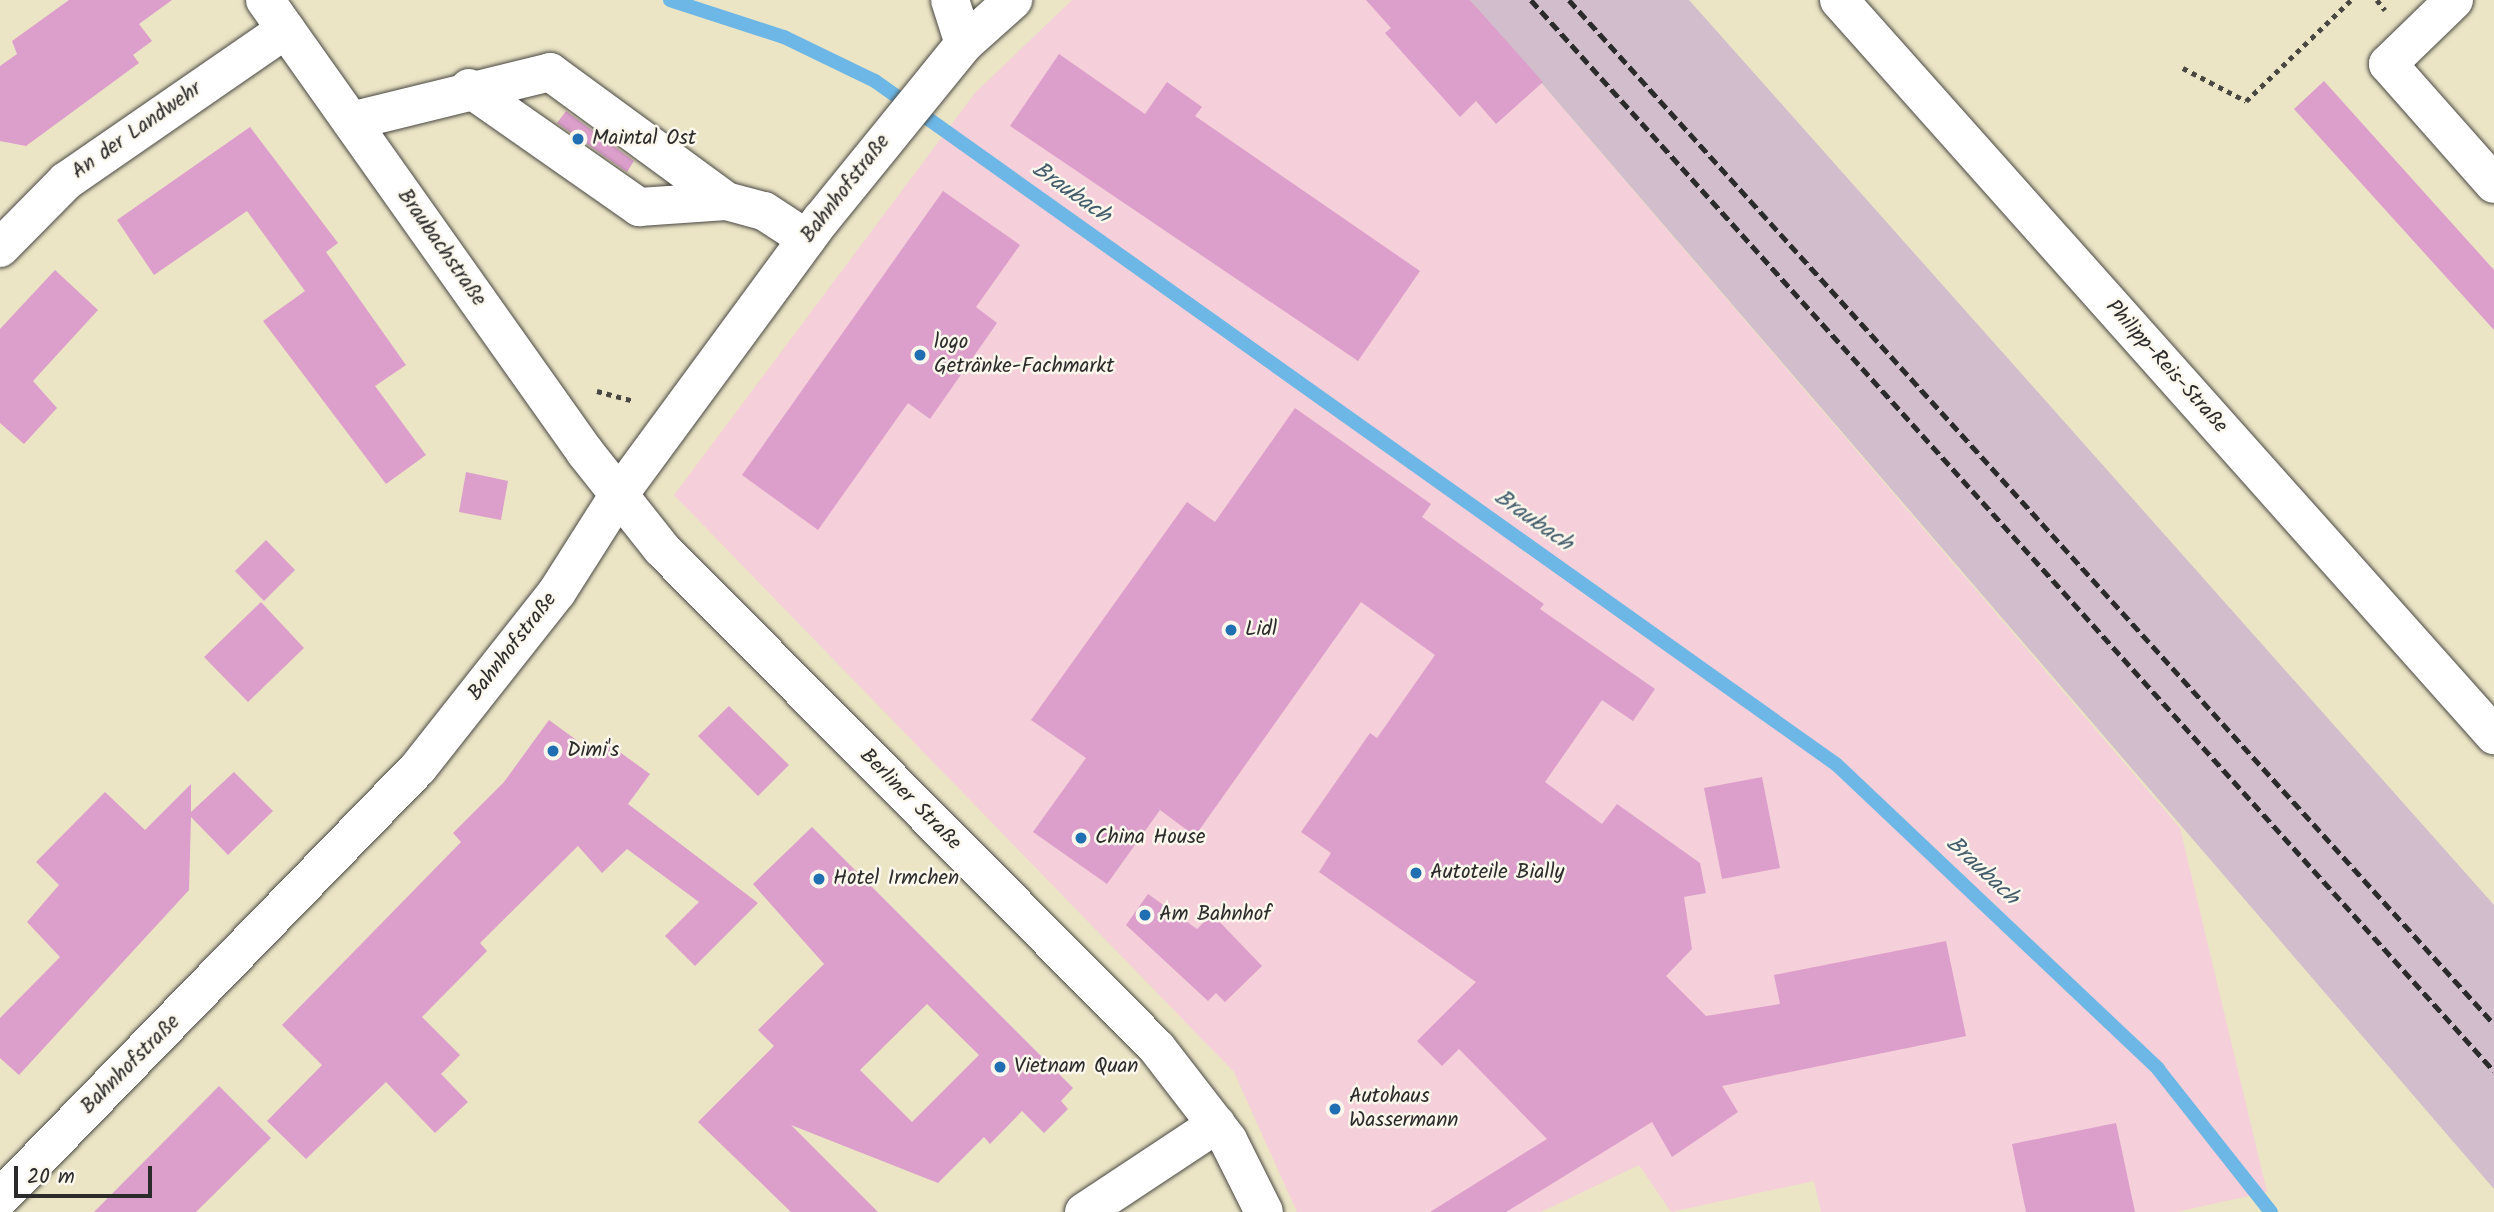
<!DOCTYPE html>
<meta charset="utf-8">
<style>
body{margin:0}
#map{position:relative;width:2494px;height:1212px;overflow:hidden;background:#ebe4c5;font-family:Kalam,sans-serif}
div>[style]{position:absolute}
.built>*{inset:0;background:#f5cfd9}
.industrial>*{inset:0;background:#d1bdcb}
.stream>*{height:14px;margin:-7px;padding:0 7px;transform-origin:7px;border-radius:7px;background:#6db7e6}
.building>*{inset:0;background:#dc9fcb}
.path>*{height:4.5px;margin-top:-2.25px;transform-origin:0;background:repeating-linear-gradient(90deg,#484742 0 5px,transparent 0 10px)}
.roads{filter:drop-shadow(0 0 2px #484742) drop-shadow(0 0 2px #484742)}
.minor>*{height:38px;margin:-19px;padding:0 19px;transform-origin:19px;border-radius:19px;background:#fff}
.rail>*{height:5px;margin-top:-2.5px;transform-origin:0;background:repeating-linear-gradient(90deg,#2b2b2b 0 10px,transparent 0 15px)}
.dots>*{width:19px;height:19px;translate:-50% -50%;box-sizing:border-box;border:4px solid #fbf7ec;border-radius:50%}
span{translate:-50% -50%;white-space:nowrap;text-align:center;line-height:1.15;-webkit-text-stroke:5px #fbf7ec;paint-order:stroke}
.street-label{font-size:21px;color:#2b2b2b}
.poi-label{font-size:21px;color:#2b2b2b}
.left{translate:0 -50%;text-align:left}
.water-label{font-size:23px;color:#425c6c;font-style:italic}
.scale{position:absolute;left:14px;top:1166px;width:138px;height:32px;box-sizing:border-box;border:4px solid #2b2b2b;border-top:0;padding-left:9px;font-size:21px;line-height:24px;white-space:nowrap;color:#2b2b2b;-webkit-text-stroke:5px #fbf7ec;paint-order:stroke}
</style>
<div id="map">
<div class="built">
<i style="clip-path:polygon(1072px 0,1470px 0,2180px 828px,2267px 1192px,2176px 1212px,1821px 1212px,1814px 1181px,1671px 1212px,1639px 1165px,1541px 1212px,1297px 1212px,1234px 1072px,674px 495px,975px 93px)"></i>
</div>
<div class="industrial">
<i style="clip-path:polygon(1470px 0,1689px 0,2494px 905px,2494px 1189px)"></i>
</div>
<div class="stream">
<i style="left:670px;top:0;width:120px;rotate:18deg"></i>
<i style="left:784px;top:37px;width:101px;rotate:25.8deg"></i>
<i style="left:875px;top:81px;width:1180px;rotate:35.41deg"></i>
<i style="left:1837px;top:765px;width:442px;rotate:43.4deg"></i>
<i style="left:2158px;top:1069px;width:182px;rotate:51.7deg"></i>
</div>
<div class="building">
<i style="clip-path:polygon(69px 0,172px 0,139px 24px,152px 41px,133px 55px,139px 63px,26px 146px,0 141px,0 66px,17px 54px,12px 41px)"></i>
<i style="clip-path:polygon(1366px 0,1470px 0,1543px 82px,1496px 124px,1476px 101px,1460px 117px,1385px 33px,1391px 28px)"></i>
<i style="clip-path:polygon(1059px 54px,1145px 114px,1167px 82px,1202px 107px,1195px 116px,1420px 271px,1358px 361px,1010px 126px)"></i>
<i style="clip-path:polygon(2324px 81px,2494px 270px,2494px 330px,2294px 109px)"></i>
<i style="clip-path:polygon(566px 111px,634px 161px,627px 172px,557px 123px)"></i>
<i style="clip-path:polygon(250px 127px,338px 243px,326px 252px,406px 365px,375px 386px,426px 455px,386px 484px,263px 321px,305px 291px,247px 211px,154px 275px,117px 220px)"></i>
<i style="clip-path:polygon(943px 191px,1020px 245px,976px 307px,997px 323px,930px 419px,908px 403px,818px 530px,742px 475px)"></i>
<i style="clip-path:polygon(55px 270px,98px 310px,33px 381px,57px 408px,24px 444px,0 423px,0 329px)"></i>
<i style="clip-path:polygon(1295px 408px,1431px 504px,1422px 517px,1544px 604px,1540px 609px,1655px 689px,1633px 721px,1602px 700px,1545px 782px,1602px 824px,1617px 804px,1700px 863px,1706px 893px,1684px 897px,1692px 949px,1666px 976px,1706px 1016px,1780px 1004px,1774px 975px,1946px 941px,1966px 1036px,1722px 1086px,1738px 1112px,1672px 1157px,1652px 1122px,1506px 1212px,1430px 1212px,1547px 1139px,1459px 1049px,1442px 1066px,1417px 1041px,1476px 982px,1319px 872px,1331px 853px,1301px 832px,1370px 733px,1377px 738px,1435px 655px,1361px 602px,1195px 836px,1160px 810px,1107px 884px,1033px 832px,1086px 758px,1031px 720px,1187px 502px,1215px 522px)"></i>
<i style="clip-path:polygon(466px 472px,508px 481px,501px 520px,459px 512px)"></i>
<i style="clip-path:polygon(266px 540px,295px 570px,264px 601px,235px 571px)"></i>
<i style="clip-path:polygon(261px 602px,304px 648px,248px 702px,204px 657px)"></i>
<i style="clip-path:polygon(729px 706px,789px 765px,758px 796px,698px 736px)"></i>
<i style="clip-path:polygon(549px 720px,601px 758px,610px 745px,650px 774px,628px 804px,758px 903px,695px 966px,665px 936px,699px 902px,627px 849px,602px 873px,578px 846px,480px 943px,487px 951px,422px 1017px,460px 1055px,441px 1074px,468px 1102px,435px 1133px,386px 1082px,306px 1159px,267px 1121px,322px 1065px,282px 1025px,461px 842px,453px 833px,504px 782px)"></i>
<i style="clip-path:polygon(234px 772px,273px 811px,228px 855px,191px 817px,189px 890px,19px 1075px,0 1058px,0 1018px,60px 957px,27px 922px,59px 885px,36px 862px,105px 792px,145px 830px,191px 784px,191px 812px)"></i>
<i style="clip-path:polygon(1762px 777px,1780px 868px,1722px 879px,1704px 788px)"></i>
<i style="clip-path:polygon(evenodd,812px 827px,1073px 1088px,1061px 1101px,1068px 1109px,1044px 1133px,1022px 1111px,990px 1144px,984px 1137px,938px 1183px,791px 1125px,878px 1212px,791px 1212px,698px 1122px,774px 1046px,758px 1030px,824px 964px,753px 884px,812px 827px,927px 1004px,979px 1055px,912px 1122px,860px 1070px,927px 1004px)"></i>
<i style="clip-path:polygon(1148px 894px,1197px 929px,1212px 914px,1262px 966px,1225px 1002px,1216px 993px,1208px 1001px,1126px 925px)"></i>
<i style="clip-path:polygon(219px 1086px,271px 1138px,196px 1212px,94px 1212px)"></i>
<i style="clip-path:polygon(2116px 1123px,2135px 1212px,2026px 1212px,2012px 1144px)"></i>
</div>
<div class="path">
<i style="left:2377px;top:0;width:13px;rotate:51deg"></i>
<i style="left:2183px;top:68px;width:71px;rotate:27.6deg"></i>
<i style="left:2246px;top:101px;width:146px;rotate:-43.9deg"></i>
<i style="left:597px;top:391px;width:39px;rotate:15deg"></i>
</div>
<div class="roads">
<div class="minor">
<i style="left:265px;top:0;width:554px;rotate:54.7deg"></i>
<i style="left:585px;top:452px;width:124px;rotate:51.6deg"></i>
<i style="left:662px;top:549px;width:703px;rotate:45.23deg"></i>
<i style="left:1157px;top:1048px;width:116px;rotate:52.3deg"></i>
<i style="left:1228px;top:1140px;width:80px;rotate:63.4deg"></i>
<i style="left:950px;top:0;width:46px;rotate:72.3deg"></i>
<i style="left:1839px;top:0;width:985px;rotate:48.29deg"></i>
<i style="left:2454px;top:0;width:92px;rotate:135.9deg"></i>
<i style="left:2388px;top:64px;width:160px;rotate:48.5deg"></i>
<i style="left:469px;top:88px;width:208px;rotate:35deg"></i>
<i style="left:639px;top:207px;width:87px;rotate:-3.9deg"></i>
<i style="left:726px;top:201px;width:39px;rotate:15deg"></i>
<i style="left:764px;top:211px;width:51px;rotate:33.1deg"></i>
<i style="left:351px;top:121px;width:205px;rotate:-13.8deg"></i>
<i style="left:550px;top:72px;width:218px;rotate:36.2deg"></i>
<i style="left:0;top:248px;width:94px;rotate:-45.4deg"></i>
<i style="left:66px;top:181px;width:267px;rotate:-34.6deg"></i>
<i style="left:0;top:1198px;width:600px;rotate:-45.81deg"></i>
<i style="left:418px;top:768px;width:224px;rotate:-51.7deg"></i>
<i style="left:557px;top:592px;width:114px;rotate:-57.6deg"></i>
<i style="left:618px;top:496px;width:343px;rotate:-53.7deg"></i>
<i style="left:821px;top:220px;width:227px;rotate:-50.9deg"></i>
<i style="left:964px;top:44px;width:66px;rotate:-41.9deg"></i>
<i style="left:1084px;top:1212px;width:159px;rotate:-33.5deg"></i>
</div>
</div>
<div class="rail">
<i style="left:1531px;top:0;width:1440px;rotate:48.04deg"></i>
<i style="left:1569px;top:0;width:1380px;rotate:47.91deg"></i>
</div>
<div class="dots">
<i style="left:578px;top:139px;background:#1f6fb2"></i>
<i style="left:920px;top:355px;background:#1f6fb2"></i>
<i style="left:1231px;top:630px;background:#1f6fb2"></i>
<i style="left:553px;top:751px;background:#1f6fb2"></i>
<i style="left:1081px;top:838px;background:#1f6fb2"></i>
<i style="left:1416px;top:873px;background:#1f6fb2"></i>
<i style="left:819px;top:879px;background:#1f6fb2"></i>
<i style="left:1145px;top:915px;background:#1f6fb2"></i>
<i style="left:1000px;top:1067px;background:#1f6fb2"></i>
<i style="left:1335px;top:1109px;background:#1f6fb2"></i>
</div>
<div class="street-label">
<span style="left:137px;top:131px;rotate:-35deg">An der Landwehr</span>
<span style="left:846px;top:189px;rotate:-52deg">Bahnhofstraße</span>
<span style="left:441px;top:248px;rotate:55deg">Braubachstraße</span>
<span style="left:2166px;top:367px;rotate:48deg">Philipp-Reis-Straße</span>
<span style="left:513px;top:647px;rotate:-52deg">Bahnhofstraße</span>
<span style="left:910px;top:800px;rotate:45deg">Berliner Straße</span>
<span style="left:131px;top:1065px;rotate:-45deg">Bahnhofstraße</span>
</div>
<div class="poi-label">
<span class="left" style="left:592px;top:139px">Maintal Ost</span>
<span class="left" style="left:934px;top:355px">logo<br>Getränke-Fachmarkt</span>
<span class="left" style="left:1245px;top:630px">Lidl</span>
<span class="left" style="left:567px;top:751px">Dimi's</span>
<span class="left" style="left:1095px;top:838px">China House</span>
<span class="left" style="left:1430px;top:873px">Autoteile Bially</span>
<span class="left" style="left:833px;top:879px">Hotel Irmchen</span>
<span class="left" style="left:1159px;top:915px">Am Bahnhof</span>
<span class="left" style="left:1014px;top:1067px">Vietnam Quan</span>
<span class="left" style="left:1349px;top:1109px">Autohaus<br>Wassermann</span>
</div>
<div class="water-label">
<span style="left:1071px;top:193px;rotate:35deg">Braubach</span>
<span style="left:1533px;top:521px;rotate:35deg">Braubach</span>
<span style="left:1982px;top:871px;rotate:43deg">Braubach</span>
</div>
<div class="scale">20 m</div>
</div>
